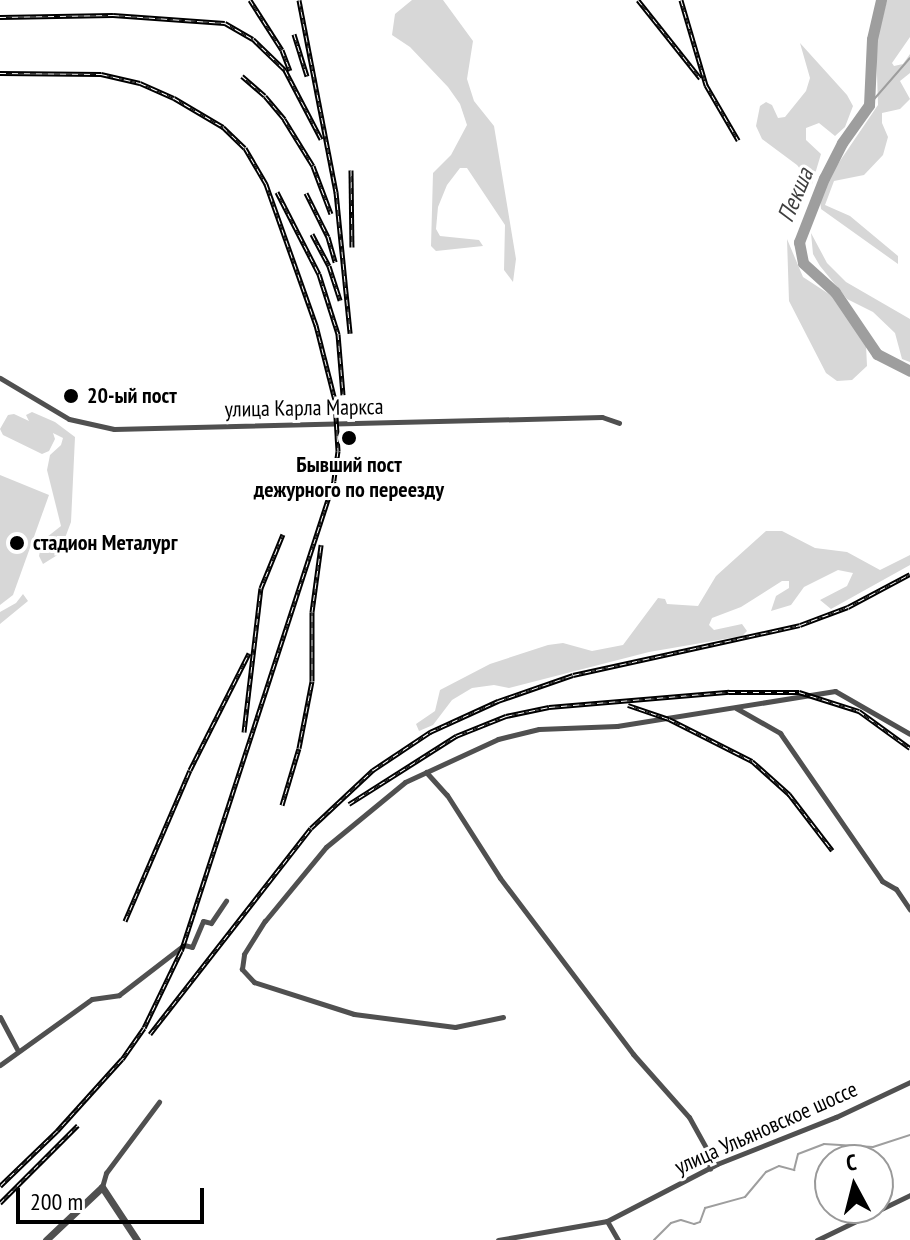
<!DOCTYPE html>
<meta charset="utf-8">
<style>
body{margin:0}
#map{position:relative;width:910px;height:1240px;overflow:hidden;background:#fff;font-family:"PT Sans Narrow",sans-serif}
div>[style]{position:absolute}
.green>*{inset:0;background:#d7d7d7}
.stream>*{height:2px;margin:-1px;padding:0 1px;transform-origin:1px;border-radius:1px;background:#9e9e9e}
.river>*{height:11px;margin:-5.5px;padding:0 5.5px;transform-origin:5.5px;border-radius:5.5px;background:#9e9e9e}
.minor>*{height:5px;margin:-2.5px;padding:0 2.5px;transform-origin:2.5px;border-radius:2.5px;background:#505050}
.tertiary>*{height:7px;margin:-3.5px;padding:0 3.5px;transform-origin:3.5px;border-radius:3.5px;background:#505050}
.rail>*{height:5px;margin-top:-2.5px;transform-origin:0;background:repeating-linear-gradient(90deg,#fff 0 6px,#000 0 12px);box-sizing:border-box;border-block:2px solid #000}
.dots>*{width:22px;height:22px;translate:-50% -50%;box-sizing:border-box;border:4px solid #fff;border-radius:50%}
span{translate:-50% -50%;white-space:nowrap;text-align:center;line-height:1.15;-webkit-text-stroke:6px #fff;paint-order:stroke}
.poi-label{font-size:22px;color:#000;font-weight:700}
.left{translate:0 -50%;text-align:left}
.street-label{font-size:22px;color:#000}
.water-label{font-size:24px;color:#3f3f3f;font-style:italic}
.north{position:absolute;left:814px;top:1144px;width:80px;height:80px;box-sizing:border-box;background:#fff;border:2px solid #999;border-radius:50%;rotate:353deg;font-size:22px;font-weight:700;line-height:32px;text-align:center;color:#000}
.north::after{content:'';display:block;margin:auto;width:28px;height:36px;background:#000;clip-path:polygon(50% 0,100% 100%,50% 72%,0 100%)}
.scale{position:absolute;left:16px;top:1188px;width:188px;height:36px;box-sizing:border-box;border:4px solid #000;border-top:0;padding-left:10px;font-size:24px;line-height:28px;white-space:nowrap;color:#000;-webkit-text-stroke:6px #fff;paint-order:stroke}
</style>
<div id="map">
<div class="green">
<i style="clip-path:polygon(412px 0,443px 0,473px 41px,467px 79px,474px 101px,494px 126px,516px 259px,513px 282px,504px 270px,505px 225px,467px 168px,460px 168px,447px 185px,438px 207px,436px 229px,440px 236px,479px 240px,483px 246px,436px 251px,431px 246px,433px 173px,451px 155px,467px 125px,460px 104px,448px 87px,410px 47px,392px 35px,395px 14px)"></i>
<i style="clip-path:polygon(887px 0,910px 0,910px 37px,892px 63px,894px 66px,903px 64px,910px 54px,910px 73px,900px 81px,910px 99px,900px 109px,882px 113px,882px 123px,888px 137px,883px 155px,864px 175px,834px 181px,825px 205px,850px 216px,898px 256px,898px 264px,821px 209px,820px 199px,827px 180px,878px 105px,876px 44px)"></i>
<i style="clip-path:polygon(800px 43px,847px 95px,853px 106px,845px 127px,835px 136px,819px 123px,806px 128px,806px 140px,821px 154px,812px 184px,797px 165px,762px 139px,756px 126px,760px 106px,766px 102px,772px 105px,778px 118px,785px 117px,806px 91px,810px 78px)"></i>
<i style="clip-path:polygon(811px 233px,827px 263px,846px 282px,910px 319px,910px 362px,902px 359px,895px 333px,873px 312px,847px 299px,820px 266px,813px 254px)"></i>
<i style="clip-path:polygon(787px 239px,803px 277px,835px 298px,866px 345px,867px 366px,852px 380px,837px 381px,826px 373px,789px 301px)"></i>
<i style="clip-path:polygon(32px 412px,55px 422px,75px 437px,71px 522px,59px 554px,43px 564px,39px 556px,42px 541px,61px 526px,47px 470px,50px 455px,61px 445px,63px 438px,53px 433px,55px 439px,49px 451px,42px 454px,3px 435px,0 429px,8px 415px,14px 414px,29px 421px,26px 415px)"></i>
<i style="clip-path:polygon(0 475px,49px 495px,13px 595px,0 605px)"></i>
<i style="clip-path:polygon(766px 531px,782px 531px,815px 548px,847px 552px,880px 570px,910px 555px,910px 565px,831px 609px,820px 600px,847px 586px,853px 573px,838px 570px,804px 587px,791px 605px,771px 611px,776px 596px,789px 588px,789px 581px,782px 581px,741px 607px,712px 618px,709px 625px,714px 630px,742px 624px,747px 631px,742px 636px,649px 652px,509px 688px,494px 685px,472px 688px,452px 700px,433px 725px,419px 731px,416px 724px,435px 711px,440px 690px,490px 664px,548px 645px,563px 643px,592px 651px,623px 645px,658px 598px,665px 599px,667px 604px,698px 606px,716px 576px)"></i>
<i style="clip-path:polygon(23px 594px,28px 601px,0 624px,0 612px,16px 603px)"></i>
</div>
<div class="stream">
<i style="left:869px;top:105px;width:62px;rotate:-48.9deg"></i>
<i style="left:654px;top:1240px;width:24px;rotate:-45deg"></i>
<i style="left:671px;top:1223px;width:10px;rotate:-17deg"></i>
<i style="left:681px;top:1220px;width:14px;rotate:17deg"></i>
<i style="left:694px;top:1224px;width:6px;rotate:-18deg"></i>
<i style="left:700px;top:1222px;width:15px;rotate:-70deg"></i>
<i style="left:705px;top:1208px;width:41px;rotate:-15.4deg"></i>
<i style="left:745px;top:1197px;width:33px;rotate:-50deg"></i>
<i style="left:766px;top:1172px;width:14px;rotate:-25deg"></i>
<i style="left:779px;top:1166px;width:16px;rotate:15deg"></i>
<i style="left:794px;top:1170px;width:16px;rotate:-76deg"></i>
<i style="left:798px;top:1154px;width:28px;rotate:-21deg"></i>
<i style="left:824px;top:1144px;width:49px;rotate:3.5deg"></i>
<i style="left:873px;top:1147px;width:39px;rotate:-18deg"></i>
</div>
<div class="river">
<i style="left:881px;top:0;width:40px;rotate:103deg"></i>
<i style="left:872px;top:39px;width:66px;rotate:92.6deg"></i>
<i style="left:869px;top:105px;width:47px;rotate:125.4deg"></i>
<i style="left:842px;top:143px;width:39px;rotate:117deg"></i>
<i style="left:824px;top:178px;width:69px;rotate:111.3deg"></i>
<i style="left:799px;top:242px;width:21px;rotate:79deg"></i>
<i style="left:803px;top:263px;width:43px;rotate:42.2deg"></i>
<i style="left:835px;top:292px;width:75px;rotate:55.9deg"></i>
<i style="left:877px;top:354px;width:37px;rotate:27deg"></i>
</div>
<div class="minor">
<i style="left:0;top:378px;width:80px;rotate:30.7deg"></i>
<i style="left:69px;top:419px;width:46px;rotate:12.5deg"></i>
<i style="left:114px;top:429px;width:488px;rotate:-1.4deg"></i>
<i style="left:602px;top:417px;width:18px;rotate:19deg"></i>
<i style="left:736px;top:708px;width:51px;rotate:29.6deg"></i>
<i style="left:780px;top:733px;width:180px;rotate:55.4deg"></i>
<i style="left:882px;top:881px;width:16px;rotate:30deg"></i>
<i style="left:896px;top:889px;width:25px;rotate:56deg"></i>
<i style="left:426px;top:772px;width:31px;rotate:48deg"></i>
<i style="left:447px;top:795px;width:98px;rotate:57.4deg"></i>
<i style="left:500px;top:878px;width:221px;rotate:52.9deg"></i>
<i style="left:633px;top:1054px;width:84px;rotate:48.4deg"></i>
<i style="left:689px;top:1117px;width:35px;rotate:61deg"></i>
<i style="left:706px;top:1148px;width:21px;rotate:79deg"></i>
<i style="left:0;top:1017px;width:38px;rotate:62deg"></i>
<i style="left:503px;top:1017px;width:49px;rotate:168.2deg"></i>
<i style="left:455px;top:1027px;width:102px;rotate:-172.7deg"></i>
<i style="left:354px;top:1014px;width:105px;rotate:-162.3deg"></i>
<i style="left:254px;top:982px;width:18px;rotate:-133deg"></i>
<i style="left:242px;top:969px;width:15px;rotate:-82deg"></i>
<i style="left:244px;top:954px;width:39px;rotate:-58deg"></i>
<i style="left:265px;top:921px;width:96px;rotate:-50.5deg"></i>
<i style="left:326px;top:847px;width:102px;rotate:-39.4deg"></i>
<i style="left:405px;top:782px;width:102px;rotate:-24.8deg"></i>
<i style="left:498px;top:739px;width:42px;rotate:-13.7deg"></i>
<i style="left:539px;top:729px;width:78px;rotate:-2.2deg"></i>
<i style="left:617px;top:726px;width:221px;rotate:-9.1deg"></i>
<i style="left:835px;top:691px;width:86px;rotate:29.8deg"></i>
<i style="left:0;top:1065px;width:113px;rotate:-35.7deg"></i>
<i style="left:92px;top:999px;width:27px;rotate:-8deg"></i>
<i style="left:119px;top:995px;width:82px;rotate:-37.6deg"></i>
<i style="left:184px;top:945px;width:8px;rotate:14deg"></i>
<i style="left:192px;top:947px;width:28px;rotate:-67deg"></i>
<i style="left:203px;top:921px;width:8px;rotate:14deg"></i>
<i style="left:211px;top:923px;width:27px;rotate:-56deg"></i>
<i style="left:102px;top:1187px;width:15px;rotate:-74deg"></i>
<i style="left:106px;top:1173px;width:89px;rotate:-53.3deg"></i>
<i style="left:607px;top:1221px;width:22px;rotate:60deg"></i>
<i style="left:498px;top:1240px;width:111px;rotate:-9.9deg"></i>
<i style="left:607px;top:1221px;width:124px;rotate:-27.4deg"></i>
<i style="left:717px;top:1164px;width:128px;rotate:-21.6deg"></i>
<i style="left:836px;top:1117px;width:82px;rotate:-25.3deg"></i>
<i style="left:817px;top:1240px;width:103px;rotate:-25.8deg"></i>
</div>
<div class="tertiary">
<i style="left:46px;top:1240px;width:77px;rotate:-43.4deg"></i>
<i style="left:102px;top:1187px;width:64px;rotate:56.6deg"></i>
</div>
<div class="rail">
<i style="left:250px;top:0;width:59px;rotate:57.4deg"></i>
<i style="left:282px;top:50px;width:22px;rotate:69deg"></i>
<i style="left:299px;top:0;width:196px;rotate:79.1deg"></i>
<i style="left:336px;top:192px;width:142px;rotate:84.3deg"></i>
<i style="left:638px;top:0;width:100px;rotate:51.5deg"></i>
<i style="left:681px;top:0;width:89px;rotate:73.6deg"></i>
<i style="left:706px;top:85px;width:64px;rotate:59.8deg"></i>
<i style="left:0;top:17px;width:113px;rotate:-1deg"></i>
<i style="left:113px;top:15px;width:112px;rotate:4.1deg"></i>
<i style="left:225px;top:23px;width:32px;rotate:30deg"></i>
<i style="left:253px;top:39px;width:45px;rotate:44.1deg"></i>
<i style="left:285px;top:70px;width:78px;rotate:62.4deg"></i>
<i style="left:294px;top:34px;width:44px;rotate:72.8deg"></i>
<i style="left:0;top:73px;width:101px;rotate:0.6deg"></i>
<i style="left:101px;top:74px;width:40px;rotate:13deg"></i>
<i style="left:140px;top:83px;width:37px;rotate:24deg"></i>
<i style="left:174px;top:98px;width:57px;rotate:30.6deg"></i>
<i style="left:223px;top:127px;width:30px;rotate:44deg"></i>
<i style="left:245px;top:148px;width:42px;rotate:59.7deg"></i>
<i style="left:266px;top:184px;width:150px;rotate:70.5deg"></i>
<i style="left:316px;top:325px;width:77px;rotate:75.8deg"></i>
<i style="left:335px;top:400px;width:51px;rotate:86.6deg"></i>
<i style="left:338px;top:451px;width:30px;rotate:98deg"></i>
<i style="left:334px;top:481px;width:494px;rotate:108deg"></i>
<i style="left:181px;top:951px;width:85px;rotate:115.7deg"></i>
<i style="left:144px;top:1028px;width:38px;rotate:125deg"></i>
<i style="left:122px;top:1059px;width:97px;rotate:132.1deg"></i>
<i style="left:57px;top:1131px;width:79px;rotate:136deg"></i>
<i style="left:242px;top:76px;width:30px;rotate:41deg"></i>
<i style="left:265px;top:96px;width:30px;rotate:50deg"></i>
<i style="left:284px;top:119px;width:55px;rotate:58.3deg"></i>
<i style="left:313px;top:166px;width:51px;rotate:69.4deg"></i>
<i style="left:351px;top:170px;width:77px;rotate:89.3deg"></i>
<i style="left:277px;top:192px;width:92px;rotate:62.9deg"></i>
<i style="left:319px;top:274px;width:63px;rotate:72.4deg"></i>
<i style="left:338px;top:334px;width:61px;rotate:85.3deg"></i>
<i style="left:306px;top:193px;width:49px;rotate:63.4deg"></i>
<i style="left:328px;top:237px;width:26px;rotate:74deg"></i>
<i style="left:312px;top:234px;width:36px;rotate:62deg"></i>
<i style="left:329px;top:266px;width:36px;rotate:72deg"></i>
<i style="left:628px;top:705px;width:43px;rotate:18.9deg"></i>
<i style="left:669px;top:719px;width:93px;rotate:26.8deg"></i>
<i style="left:752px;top:761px;width:50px;rotate:41.7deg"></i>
<i style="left:789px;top:794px;width:71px;rotate:52.5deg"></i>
<i style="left:244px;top:732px;width:145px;rotate:-83.3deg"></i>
<i style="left:261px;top:588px;width:58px;rotate:-67.8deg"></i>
<i style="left:349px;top:804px;width:127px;rotate:-32.4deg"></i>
<i style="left:456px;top:736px;width:54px;rotate:-21.8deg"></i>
<i style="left:506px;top:716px;width:44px;rotate:-11.8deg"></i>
<i style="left:549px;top:707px;width:181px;rotate:-4.8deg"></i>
<i style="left:729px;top:692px;width:70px"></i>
<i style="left:799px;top:692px;width:63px;rotate:17.6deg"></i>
<i style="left:859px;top:711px;width:63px;rotate:36deg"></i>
<i style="left:282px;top:805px;width:59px;rotate:-73.4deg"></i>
<i style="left:299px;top:748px;width:68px;rotate:-79deg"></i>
<i style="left:312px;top:681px;width:69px;rotate:-90deg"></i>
<i style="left:312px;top:612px;width:68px;rotate:-82.3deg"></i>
<i style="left:125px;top:921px;width:164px;rotate:-66.7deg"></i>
<i style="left:190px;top:770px;width:131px;rotate:-63.2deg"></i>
<i style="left:150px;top:1034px;width:261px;rotate:-52deg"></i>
<i style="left:311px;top:828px;width:85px;rotate:-43.1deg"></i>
<i style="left:373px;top:770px;width:69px;rotate:-33.7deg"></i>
<i style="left:430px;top:732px;width:75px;rotate:-24.5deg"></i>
<i style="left:498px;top:701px;width:79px;rotate:-19.1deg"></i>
<i style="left:573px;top:675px;width:232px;rotate:-12.4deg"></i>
<i style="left:800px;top:625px;width:51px;rotate:-20.6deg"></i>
<i style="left:848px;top:607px;width:70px;rotate:-28deg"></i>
<i style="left:0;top:1203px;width:110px;rotate:-45deg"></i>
</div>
<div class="dots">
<i style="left:71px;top:396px;background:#000"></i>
<i style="left:349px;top:438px;background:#000"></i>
<i style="left:17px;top:543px;background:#000"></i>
</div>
<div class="poi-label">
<span class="left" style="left:87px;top:396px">20-ый пост</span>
<span style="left:349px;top:477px">Бывший пост<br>дежурного по переезду</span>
<span class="left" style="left:33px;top:543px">стадион Металург</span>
</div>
<div class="street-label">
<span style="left:304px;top:408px;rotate:-1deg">улица Карла Маркса</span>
<span style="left:766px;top:1128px;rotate:-24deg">улица Ульяновское шоссе</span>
</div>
<div class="water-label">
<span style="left:795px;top:195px;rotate:-67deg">Пекша</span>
</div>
<div class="north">С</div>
<div class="scale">200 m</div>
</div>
